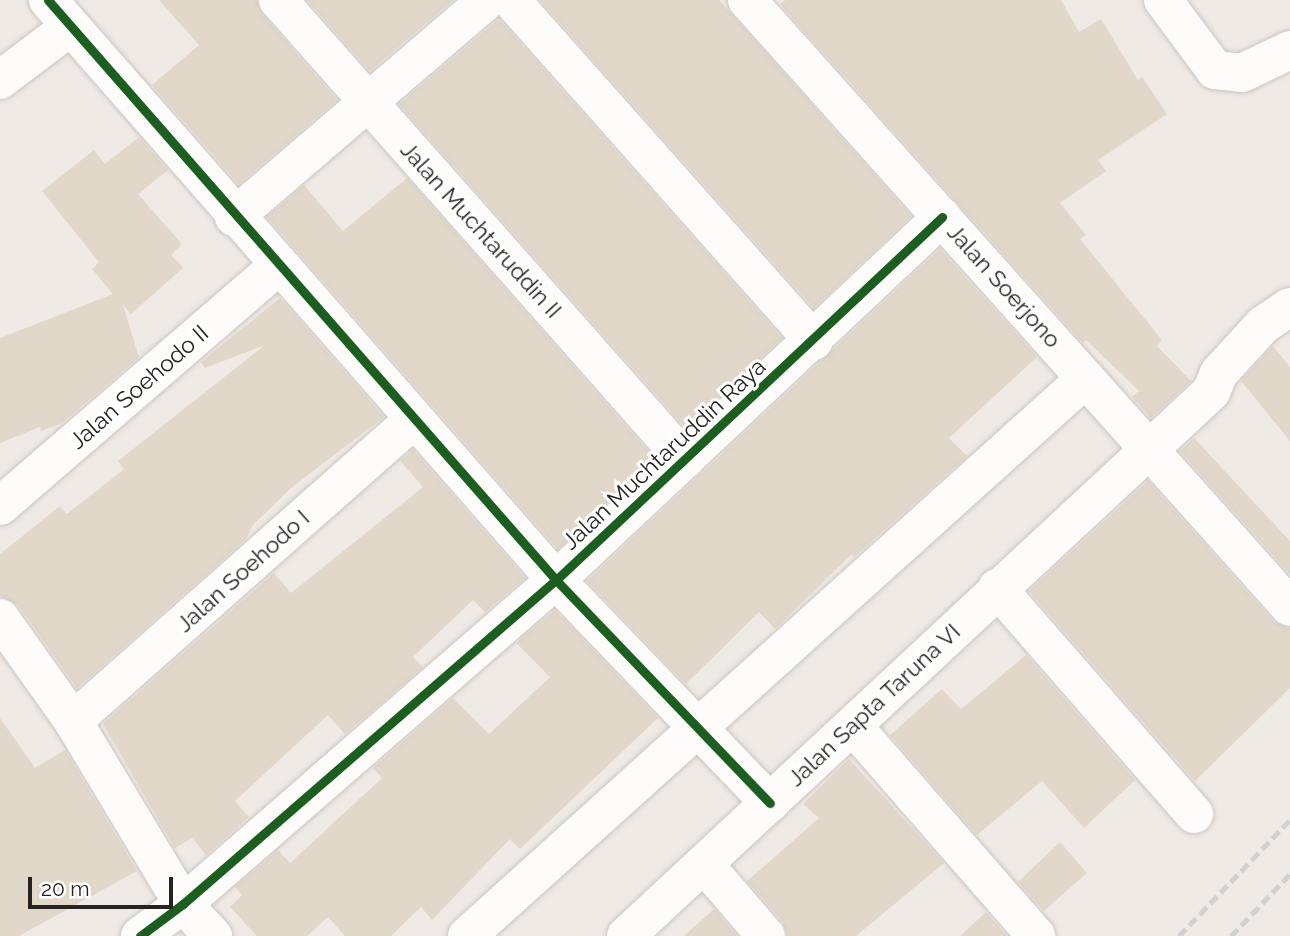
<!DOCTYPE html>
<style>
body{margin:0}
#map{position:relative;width:1290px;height:936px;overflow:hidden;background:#f0eae6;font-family:Raleway,sans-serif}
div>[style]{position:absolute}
.building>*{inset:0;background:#e2d8ca}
.roads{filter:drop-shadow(0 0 2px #cac6c3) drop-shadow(0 0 2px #cac6c3)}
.minor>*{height:38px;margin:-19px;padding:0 19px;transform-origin:19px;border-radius:19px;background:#fdfcfb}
.rail>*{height:5px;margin-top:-2.5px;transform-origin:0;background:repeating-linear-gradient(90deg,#d3d1d0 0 10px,transparent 0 15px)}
.cycleway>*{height:9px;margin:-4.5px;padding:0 4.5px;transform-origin:4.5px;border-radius:4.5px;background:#1b5e20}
span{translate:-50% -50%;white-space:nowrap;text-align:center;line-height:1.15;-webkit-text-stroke:6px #fff;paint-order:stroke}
.street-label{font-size:23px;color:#262321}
.scale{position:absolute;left:28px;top:877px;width:145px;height:32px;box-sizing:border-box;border:4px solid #262321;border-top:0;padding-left:9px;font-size:21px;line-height:24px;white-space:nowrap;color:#262321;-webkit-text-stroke:5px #fff;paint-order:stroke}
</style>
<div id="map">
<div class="building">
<i style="clip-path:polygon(159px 0,257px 0,262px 14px,337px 100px,239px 184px,152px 85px,199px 45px)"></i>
<i style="clip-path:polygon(307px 0,453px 0,370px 71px)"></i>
<i style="clip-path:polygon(540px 0,719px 0,911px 216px,814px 308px)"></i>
<i style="clip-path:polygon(785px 0,1061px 0,1079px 32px,1101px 19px,1138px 80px,1142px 77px,1167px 114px,1098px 160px,1106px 171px,1060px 203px,1086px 235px,1080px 239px,1162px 340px,1157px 346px,1191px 381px,1151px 418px,1132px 397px,1139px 391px,1086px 340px,1083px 343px,780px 4px)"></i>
<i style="clip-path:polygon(499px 19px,782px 338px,686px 428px,399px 104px)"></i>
<i style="clip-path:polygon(139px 137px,168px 170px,138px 194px,182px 244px,171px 255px,183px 268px,131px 314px,123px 305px,139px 357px,62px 423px,41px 431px,40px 427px,0 443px,0 338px,113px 294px,92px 269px,99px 262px,42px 191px,94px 150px,105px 164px)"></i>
<i style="clip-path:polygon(407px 178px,654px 458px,558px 549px,267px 217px,304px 185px,343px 231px)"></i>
<i style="clip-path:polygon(940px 249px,1037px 357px,949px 438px,967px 456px,854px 557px,852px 554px,775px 629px,759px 612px,686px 684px,587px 581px)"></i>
<i style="clip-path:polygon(280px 298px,384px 417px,291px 488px,253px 525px,246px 539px,77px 688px,18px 605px,0 596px,0 554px,60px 506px,67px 514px,124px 469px,118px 461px,265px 345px,205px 368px,201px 362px)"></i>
<i style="clip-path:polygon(1273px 346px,1290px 367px,1290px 441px,1241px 381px)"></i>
<i style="clip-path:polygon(1194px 438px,1290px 541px,1290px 574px,1180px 451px)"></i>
<i style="clip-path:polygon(413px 450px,525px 578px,485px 612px,473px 600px,413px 657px,423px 667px,345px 734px,328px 715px,235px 801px,249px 817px,206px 855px,192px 838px,175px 848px,103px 724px,274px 573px,291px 593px,423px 487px,400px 461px)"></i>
<i style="clip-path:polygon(1148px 481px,1274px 622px,1290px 628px,1290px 688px,1195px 781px,1029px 591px)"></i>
<i style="clip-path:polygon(555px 610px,658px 718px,520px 849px,510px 839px,432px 920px,421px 907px,391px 936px,345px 936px,328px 917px,307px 936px,257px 936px,230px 907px,242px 895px,235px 887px,278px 850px,290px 863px,382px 778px,373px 768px,453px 698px,489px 734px,550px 677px,516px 643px)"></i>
<i style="clip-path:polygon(1026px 655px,1135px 780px,1084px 828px,1042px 781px,977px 835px,890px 735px,942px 689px,961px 709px)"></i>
<i style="clip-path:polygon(0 718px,35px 768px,65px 750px,137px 871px,19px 936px,0 936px)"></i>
<i style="clip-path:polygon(849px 759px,944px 863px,856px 936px,787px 936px,783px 922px,747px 881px,819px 818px,803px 804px)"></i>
<i style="clip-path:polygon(1060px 842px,1087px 873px,1044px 911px,1018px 882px)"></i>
<i style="clip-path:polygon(714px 909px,737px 936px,684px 936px)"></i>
<i style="clip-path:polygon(986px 912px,1007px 936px,960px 936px)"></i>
</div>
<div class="roads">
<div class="minor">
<i style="left:48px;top:0;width:771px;rotate:48.79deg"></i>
<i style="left:556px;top:580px;width:309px;rotate:46.2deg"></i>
<i style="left:278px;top:0;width:614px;rotate:48.5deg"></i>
<i style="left:511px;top:0;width:456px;rotate:48.4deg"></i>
<i style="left:747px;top:0;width:814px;rotate:48.19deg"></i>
<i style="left:1163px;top:0;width:87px;rotate:53.4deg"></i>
<i style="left:1215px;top:70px;width:27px;rotate:6deg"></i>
<i style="left:1242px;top:73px;width:53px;rotate:-25.6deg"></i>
<i style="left:0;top:80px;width:88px;rotate:-37.1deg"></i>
<i style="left:234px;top:217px;width:333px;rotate:-40.6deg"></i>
<i style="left:0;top:506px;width:366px;rotate:-40.8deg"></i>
<i style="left:997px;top:588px;width:300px;rotate:48.9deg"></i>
<i style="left:0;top:618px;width:126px;rotate:54.7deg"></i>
<i style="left:73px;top:721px;width:214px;rotate:59deg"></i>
<i style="left:183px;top:904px;width:44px;rotate:46.8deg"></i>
<i style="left:73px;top:721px;width:454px;rotate:-41.5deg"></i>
<i style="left:853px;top:726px;width:279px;rotate:48.9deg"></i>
<i style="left:704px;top:864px;width:95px;rotate:49.3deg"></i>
<i style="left:140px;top:936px;width:54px;rotate:-36.7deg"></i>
<i style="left:183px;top:904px;width:494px;rotate:-41deg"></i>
<i style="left:556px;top:580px;width:530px;rotate:-43.24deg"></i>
<i style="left:467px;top:936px;width:833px;rotate:-42.03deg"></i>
<i style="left:626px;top:936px;width:799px;rotate:-42.92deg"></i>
<i style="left:1211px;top:392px;width:21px;rotate:-67deg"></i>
<i style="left:1219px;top:373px;width:65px;rotate:-47.5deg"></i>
<i style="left:1263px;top:325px;width:32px;rotate:-34deg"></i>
</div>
</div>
<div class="rail">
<i style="left:1179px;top:936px;width:161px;rotate:-46.3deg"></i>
<i style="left:1231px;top:936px;width:86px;rotate:-46.4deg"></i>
</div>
<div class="cycleway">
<i style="left:48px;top:0;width:771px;rotate:48.79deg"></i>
<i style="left:556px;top:580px;width:309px;rotate:46.2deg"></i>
<i style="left:140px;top:936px;width:54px;rotate:-36.7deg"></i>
<i style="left:183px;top:904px;width:494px;rotate:-41deg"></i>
<i style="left:556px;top:580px;width:530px;rotate:-43.24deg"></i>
</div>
<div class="street-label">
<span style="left:481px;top:230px;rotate:48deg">Jalan Muchtaruddin II</span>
<span style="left:1004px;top:286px;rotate:48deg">Jalan Soerjono</span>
<span style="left:139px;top:387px;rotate:-41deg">Jalan Soehodo II</span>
<span style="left:664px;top:454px;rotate:-43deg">Jalan Muchtaruddin Raya</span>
<span style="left:243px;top:571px;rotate:-42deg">Jalan Soehodo I</span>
<span style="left:874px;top:705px;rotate:-43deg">Jalan Sapta Taruna VI</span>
</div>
<div class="scale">20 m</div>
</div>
